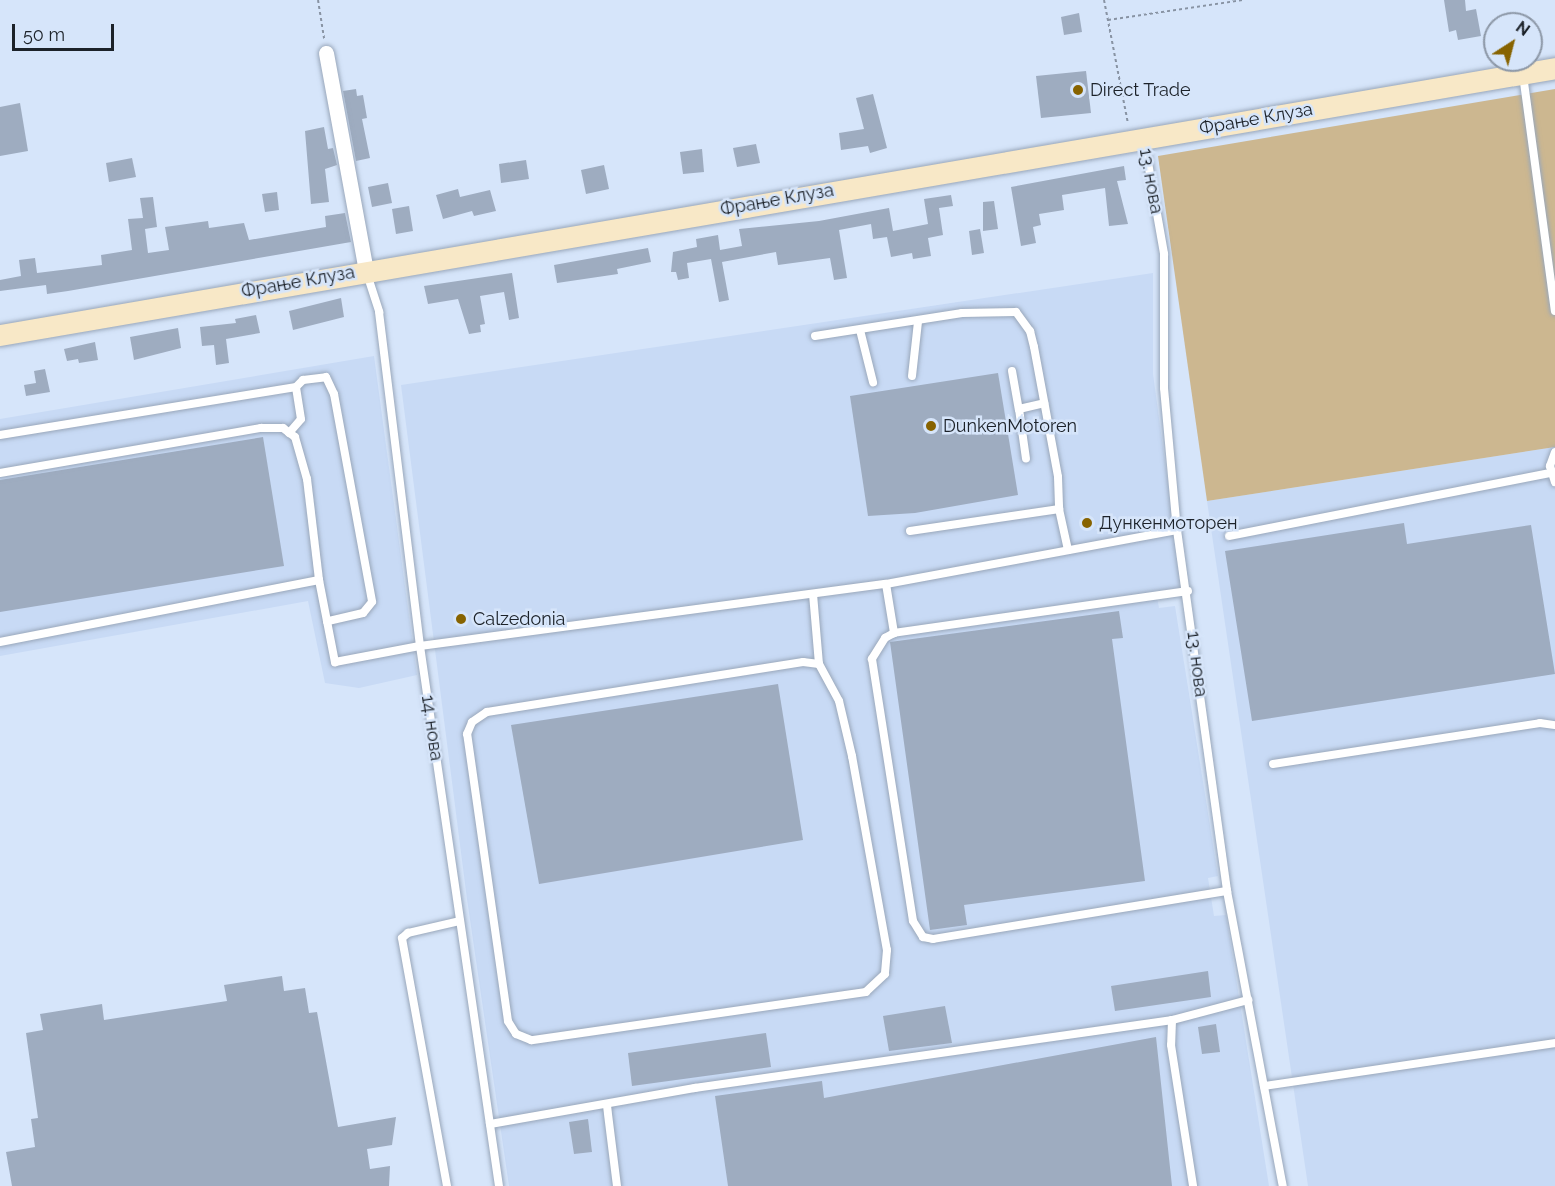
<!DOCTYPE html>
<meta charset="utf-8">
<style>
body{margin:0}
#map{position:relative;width:1555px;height:1186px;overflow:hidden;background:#d6e5fa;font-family:Raleway,sans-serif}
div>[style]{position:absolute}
.built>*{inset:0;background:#c8daf5}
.green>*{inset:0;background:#ccb790}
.building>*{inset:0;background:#9eacc0}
.path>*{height:2px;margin-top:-1px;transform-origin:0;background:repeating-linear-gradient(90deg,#8893a3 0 3px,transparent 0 6px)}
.roads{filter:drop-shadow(0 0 2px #99a7ba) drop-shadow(0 0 2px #99a7ba)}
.lane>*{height:8px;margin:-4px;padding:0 4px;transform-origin:4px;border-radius:4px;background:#fff}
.street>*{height:15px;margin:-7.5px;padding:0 7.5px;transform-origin:7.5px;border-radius:7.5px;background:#fff}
.secondary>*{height:21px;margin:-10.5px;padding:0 10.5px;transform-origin:10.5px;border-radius:10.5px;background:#f8e8c7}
.dots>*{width:16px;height:16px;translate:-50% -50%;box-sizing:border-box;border:3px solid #d6e5fa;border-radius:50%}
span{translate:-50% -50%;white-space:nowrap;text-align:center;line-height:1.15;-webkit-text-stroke:5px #d6e5fa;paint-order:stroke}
.poi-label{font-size:18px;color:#1c2229}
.left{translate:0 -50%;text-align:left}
.street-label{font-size:18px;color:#1c2229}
.north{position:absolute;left:1483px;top:12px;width:60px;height:60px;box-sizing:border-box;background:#d6e5fa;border:2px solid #8c97a6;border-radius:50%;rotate:36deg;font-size:16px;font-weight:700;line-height:24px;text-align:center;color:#1c2229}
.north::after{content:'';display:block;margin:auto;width:21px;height:27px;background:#876300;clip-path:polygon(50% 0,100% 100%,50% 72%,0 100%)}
.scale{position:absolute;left:12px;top:24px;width:102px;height:27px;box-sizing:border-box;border:3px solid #1c2229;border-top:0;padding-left:8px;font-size:18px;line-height:21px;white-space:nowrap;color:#1c2229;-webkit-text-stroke:4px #d6e5fa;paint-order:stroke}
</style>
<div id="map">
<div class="built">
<i style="clip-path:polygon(1153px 273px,1153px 374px,1182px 587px,1156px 591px,1159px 608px,1175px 606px,1218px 876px,1208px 878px,1214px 916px,1226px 915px,1269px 1186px,509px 1186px,467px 899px,401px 385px)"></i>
<i style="clip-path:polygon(374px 356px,417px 675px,359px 688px,325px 683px,308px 601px,0 656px,0 419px)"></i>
<i style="clip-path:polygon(1555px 447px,1555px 1186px,1308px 1186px,1207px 501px)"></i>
</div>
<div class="green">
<i style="clip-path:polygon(1555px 89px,1555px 447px,1207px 501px,1158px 156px)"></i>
</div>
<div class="building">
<i style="clip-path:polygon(1444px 0,1465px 0,1466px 11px,1476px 9px,1481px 36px,1458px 40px,1456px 30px,1449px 32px)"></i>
<i style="clip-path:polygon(1079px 13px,1082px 32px,1064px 35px,1061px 17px)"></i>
<i style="clip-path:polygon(1086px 71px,1091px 113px,1041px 118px,1036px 76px)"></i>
<i style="clip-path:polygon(356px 89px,357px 96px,363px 95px,367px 118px,362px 119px,370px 158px,356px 161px,343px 91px)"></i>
<i style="clip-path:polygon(873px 94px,887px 148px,870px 153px,868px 146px,841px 150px,839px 133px,864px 129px,856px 98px)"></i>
<i style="clip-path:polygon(20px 103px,28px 151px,0 156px,0 107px)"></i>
<i style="clip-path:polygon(324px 127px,328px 149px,333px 148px,337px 165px,325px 169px,329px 202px,311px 204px,305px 131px)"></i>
<i style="clip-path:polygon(756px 144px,760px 163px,737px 167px,733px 148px)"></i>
<i style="clip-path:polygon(702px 149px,704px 172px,683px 174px,680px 152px)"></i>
<i style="clip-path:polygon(132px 158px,136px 177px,109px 182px,106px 163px)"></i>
<i style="clip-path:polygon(526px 160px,529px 179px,501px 183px,499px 164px)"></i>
<i style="clip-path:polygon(604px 165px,609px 189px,586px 194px,581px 170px)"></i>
<i style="clip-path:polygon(1124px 166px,1126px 180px,1117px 181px,1128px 224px,1109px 226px,1105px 188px,1062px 195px,1064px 210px,1039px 214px,1041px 225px,1033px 227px,1036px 243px,1021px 246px,1011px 187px)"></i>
<i style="clip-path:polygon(388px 183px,392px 203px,372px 207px,368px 187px)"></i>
<i style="clip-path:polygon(458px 189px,460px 197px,490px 190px,496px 211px,474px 216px,472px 211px,443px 219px,436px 195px)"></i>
<i style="clip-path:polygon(277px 192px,279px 210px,265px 212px,262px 194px)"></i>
<i style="clip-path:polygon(951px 195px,953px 206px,939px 208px,943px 235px,928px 238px,931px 256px,913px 259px,912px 253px,891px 257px,887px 237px,873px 239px,871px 224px,839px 230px,847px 278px,834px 280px,830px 258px,778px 265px,776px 252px,722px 262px,729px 300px,719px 302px,711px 259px,687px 263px,689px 278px,678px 280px,676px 272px,671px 272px,673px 252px,697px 247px,696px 239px,718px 235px,720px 250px,742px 246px,739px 229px,819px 221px,889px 208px,893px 231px,928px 224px,924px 199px)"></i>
<i style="clip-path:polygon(153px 197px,157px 227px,145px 229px,148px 253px,169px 250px,165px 227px,208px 221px,209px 228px,244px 223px,249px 240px,326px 227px,325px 216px,345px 213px,351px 242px,68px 291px,47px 294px,46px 285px,0 291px,0 280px,21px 276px,19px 260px,35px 258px,37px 273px,102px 265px,101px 255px,132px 250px,128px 219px,143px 218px,140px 198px)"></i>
<i style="clip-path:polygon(994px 201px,998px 229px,983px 231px,983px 202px)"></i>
<i style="clip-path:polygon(409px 206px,413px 231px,396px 234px,392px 209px)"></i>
<i style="clip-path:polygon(980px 229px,984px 253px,972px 255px,969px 231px)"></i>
<i style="clip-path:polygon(648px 248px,651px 262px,617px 269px,618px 274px,557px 283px,554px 265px)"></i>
<i style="clip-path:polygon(512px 273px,519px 318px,509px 320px,504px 292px,480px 296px,485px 324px,480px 325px,481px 332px,469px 334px,458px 299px,428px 304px,424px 286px)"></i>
<i style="clip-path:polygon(341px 298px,344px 317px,293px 330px,289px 311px)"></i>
<i style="clip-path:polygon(256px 315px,260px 333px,226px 339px,229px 363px,216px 365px,214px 345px,202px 346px,200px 327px,236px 323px,235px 319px)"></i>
<i style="clip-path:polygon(178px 328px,181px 348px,134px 360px,130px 337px)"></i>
<i style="clip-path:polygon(95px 342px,98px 360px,79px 363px,78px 359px,67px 361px,64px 349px)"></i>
<i style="clip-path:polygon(45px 369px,50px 392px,26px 396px,24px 385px,36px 383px,34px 371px)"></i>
<i style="clip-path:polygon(998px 373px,1018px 495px,915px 513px,868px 516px,850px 396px)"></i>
<i style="clip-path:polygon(263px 437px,284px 566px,0 612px,0 480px)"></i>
<i style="clip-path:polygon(1404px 523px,1407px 544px,1531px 525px,1555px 674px,1252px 721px,1225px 551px)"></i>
<i style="clip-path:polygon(1119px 611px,1123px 638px,1112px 639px,1145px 881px,964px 905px,967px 925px,930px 930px,890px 642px)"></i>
<i style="clip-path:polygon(778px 684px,803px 840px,539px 884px,511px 725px)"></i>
<i style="clip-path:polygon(1208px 971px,1211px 997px,1115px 1011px,1111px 986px)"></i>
<i style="clip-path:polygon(282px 976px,284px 991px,305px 988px,309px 1013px,317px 1012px,338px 1127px,396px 1117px,392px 1145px,367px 1149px,370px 1169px,390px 1166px,389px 1186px,12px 1186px,6px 1152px,35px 1147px,31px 1119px,38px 1118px,26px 1033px,43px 1030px,40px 1014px,102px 1004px,104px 1020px,227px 1001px,224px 985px)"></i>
<i style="clip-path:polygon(945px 1006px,952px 1043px,889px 1051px,883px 1016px)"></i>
<i style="clip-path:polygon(1216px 1024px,1220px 1052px,1202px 1054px,1198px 1027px)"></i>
<i style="clip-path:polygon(766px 1033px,771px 1067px,632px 1086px,628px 1053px)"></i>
<i style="clip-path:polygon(1156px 1037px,1172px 1186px,728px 1186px,715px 1096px,822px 1081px,824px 1098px)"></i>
<i style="clip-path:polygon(588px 1119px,592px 1152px,574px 1154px,569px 1122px)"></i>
</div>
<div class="path">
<i style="left:318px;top:0;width:39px;rotate:81deg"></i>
<i style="left:1104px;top:0;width:126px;rotate:79deg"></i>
<i style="left:1108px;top:20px;width:136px;rotate:-8.4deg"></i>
</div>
<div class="roads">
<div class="lane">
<i style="left:1523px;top:75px;width:238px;rotate:82.3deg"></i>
<i style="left:1144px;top:140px;width:116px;rotate:80deg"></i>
<i style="left:1164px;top:254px;width:134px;rotate:90deg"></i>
<i style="left:1164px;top:388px;width:143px;rotate:84.8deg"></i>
<i style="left:1177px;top:530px;width:364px;rotate:82.1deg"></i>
<i style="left:1227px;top:891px;width:300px;rotate:79.3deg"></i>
<i style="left:367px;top:274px;width:40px;rotate:72deg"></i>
<i style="left:379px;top:312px;width:337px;rotate:83deg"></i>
<i style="left:420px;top:646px;width:546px;rotate:81.68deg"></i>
<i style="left:860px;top:330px;width:54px;rotate:76deg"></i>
<i style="left:815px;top:336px;width:149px;rotate:-8.9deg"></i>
<i style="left:962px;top:313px;width:54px;rotate:-1.1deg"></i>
<i style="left:1016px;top:312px;width:24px;rotate:54deg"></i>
<i style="left:1030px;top:331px;width:16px;rotate:76deg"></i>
<i style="left:1034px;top:347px;width:132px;rotate:79.5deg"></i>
<i style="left:1058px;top:477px;width:32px;rotate:88deg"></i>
<i style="left:1012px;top:371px;width:39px;rotate:80deg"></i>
<i style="left:1019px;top:409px;width:26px;rotate:-13deg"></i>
<i style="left:912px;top:376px;width:54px;rotate:-83.7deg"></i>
<i style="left:1019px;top:409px;width:50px;rotate:82deg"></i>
<i style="left:289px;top:433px;width:18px;rotate:-49deg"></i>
<i style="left:301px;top:419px;width:32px;rotate:-99deg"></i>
<i style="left:296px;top:387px;width:10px;rotate:-45deg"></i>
<i style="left:303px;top:380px;width:23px;rotate:-7deg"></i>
<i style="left:326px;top:377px;width:19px;rotate:65deg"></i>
<i style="left:334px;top:394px;width:211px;rotate:79.6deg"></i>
<i style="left:372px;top:602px;width:14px;rotate:129deg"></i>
<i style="left:363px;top:613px;width:37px;rotate:167deg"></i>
<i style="left:0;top:435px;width:300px;rotate:-9.2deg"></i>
<i style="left:1555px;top:452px;width:15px;rotate:110deg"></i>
<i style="left:1550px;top:466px;width:17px;rotate:73deg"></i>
<i style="left:0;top:473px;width:265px;rotate:-9.8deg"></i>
<i style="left:261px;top:428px;width:22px"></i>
<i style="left:283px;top:428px;width:15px;rotate:37deg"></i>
<i style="left:295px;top:437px;width:44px;rotate:74.1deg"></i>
<i style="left:307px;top:479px;width:102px;rotate:83.2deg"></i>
<i style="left:910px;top:531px;width:151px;rotate:-8.4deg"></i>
<i style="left:1059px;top:509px;width:42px;rotate:77.6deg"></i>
<i style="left:1229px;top:536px;width:327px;rotate:-11.1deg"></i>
<i style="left:886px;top:584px;width:50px;rotate:80.7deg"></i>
<i style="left:1188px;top:591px;width:297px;rotate:171.9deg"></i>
<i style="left:894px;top:633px;width:10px;rotate:151deg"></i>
<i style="left:885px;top:638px;width:25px;rotate:122deg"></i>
<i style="left:872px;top:659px;width:265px;rotate:81.1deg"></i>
<i style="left:913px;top:921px;width:19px;rotate:58deg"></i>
<i style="left:923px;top:937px;width:10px;rotate:11deg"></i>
<i style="left:933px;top:939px;width:298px;rotate:-9.3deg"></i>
<i style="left:813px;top:594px;width:70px;rotate:85.1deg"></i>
<i style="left:819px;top:664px;width:42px;rotate:61.6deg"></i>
<i style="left:839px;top:701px;width:57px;rotate:76.7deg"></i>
<i style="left:852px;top:756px;width:197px;rotate:79.8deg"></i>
<i style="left:887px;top:950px;width:24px;rotate:95deg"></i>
<i style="left:885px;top:974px;width:26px;rotate:137deg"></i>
<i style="left:866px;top:992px;width:338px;rotate:171.8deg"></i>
<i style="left:531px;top:1040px;width:16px;rotate:-158deg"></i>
<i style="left:516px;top:1034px;width:15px;rotate:-122deg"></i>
<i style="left:508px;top:1021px;width:290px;rotate:-98.1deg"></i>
<i style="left:467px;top:734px;width:13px;rotate:-67deg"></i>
<i style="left:472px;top:722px;width:18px;rotate:-34deg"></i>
<i style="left:487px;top:712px;width:320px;rotate:-9deg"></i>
<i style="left:803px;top:662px;width:16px;rotate:7deg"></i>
<i style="left:0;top:642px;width:325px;rotate:-11deg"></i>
<i style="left:319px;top:580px;width:84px;rotate:79deg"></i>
<i style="left:335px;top:662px;width:86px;rotate:-10.7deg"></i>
<i style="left:420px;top:646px;width:470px;rotate:-7.6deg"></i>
<i style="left:886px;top:584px;width:296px;rotate:-10.5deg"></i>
<i style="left:1273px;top:764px;width:270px;rotate:-8.7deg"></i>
<i style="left:1540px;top:723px;width:15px;rotate:8deg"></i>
<i style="left:1172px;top:1020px;width:25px;rotate:92deg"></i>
<i style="left:1171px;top:1045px;width:143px;rotate:81.1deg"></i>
<i style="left:1264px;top:1086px;width:294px;rotate:-8.4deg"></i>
<i style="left:607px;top:1106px;width:81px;rotate:82.9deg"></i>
<i style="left:490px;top:1124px;width:208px;rotate:-10deg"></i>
<i style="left:695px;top:1088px;width:482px;rotate:-8.1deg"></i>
<i style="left:1172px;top:1020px;width:79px;rotate:-14.7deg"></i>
<i style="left:447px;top:1186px;width:252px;rotate:-100.3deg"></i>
<i style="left:402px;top:938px;width:8px;rotate:-40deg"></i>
<i style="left:408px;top:933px;width:53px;rotate:-13deg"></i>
</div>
<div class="street">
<i style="left:326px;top:53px;width:222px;rotate:79.6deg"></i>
</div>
<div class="secondary">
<i style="left:0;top:335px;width:1578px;rotate:-9.74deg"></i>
</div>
</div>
<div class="dots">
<i style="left:1078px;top:90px;background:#876300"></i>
<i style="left:931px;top:426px;background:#876300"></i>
<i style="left:1087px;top:523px;background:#876300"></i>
<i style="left:461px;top:619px;background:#876300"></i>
</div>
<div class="poi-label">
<span class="left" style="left:1090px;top:90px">Direct Trade</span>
<span class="left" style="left:943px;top:426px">DunkenMotoren</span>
<span class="left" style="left:1099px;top:523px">Дункенмоторен</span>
<span class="left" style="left:473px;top:619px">Calzedonia</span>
</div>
<div class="street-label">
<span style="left:1256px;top:119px;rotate:-10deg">Фрање Клуза</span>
<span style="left:1151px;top:181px;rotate:80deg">13. нова</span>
<span style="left:777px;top:200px;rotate:-10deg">Фрање Клуза</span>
<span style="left:298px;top:282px;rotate:-10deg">Фрање Клуза</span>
<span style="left:1197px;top:664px;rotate:83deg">13. нова</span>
<span style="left:432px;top:728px;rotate:82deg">14. нова</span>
</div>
<div class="north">N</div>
<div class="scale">50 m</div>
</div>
